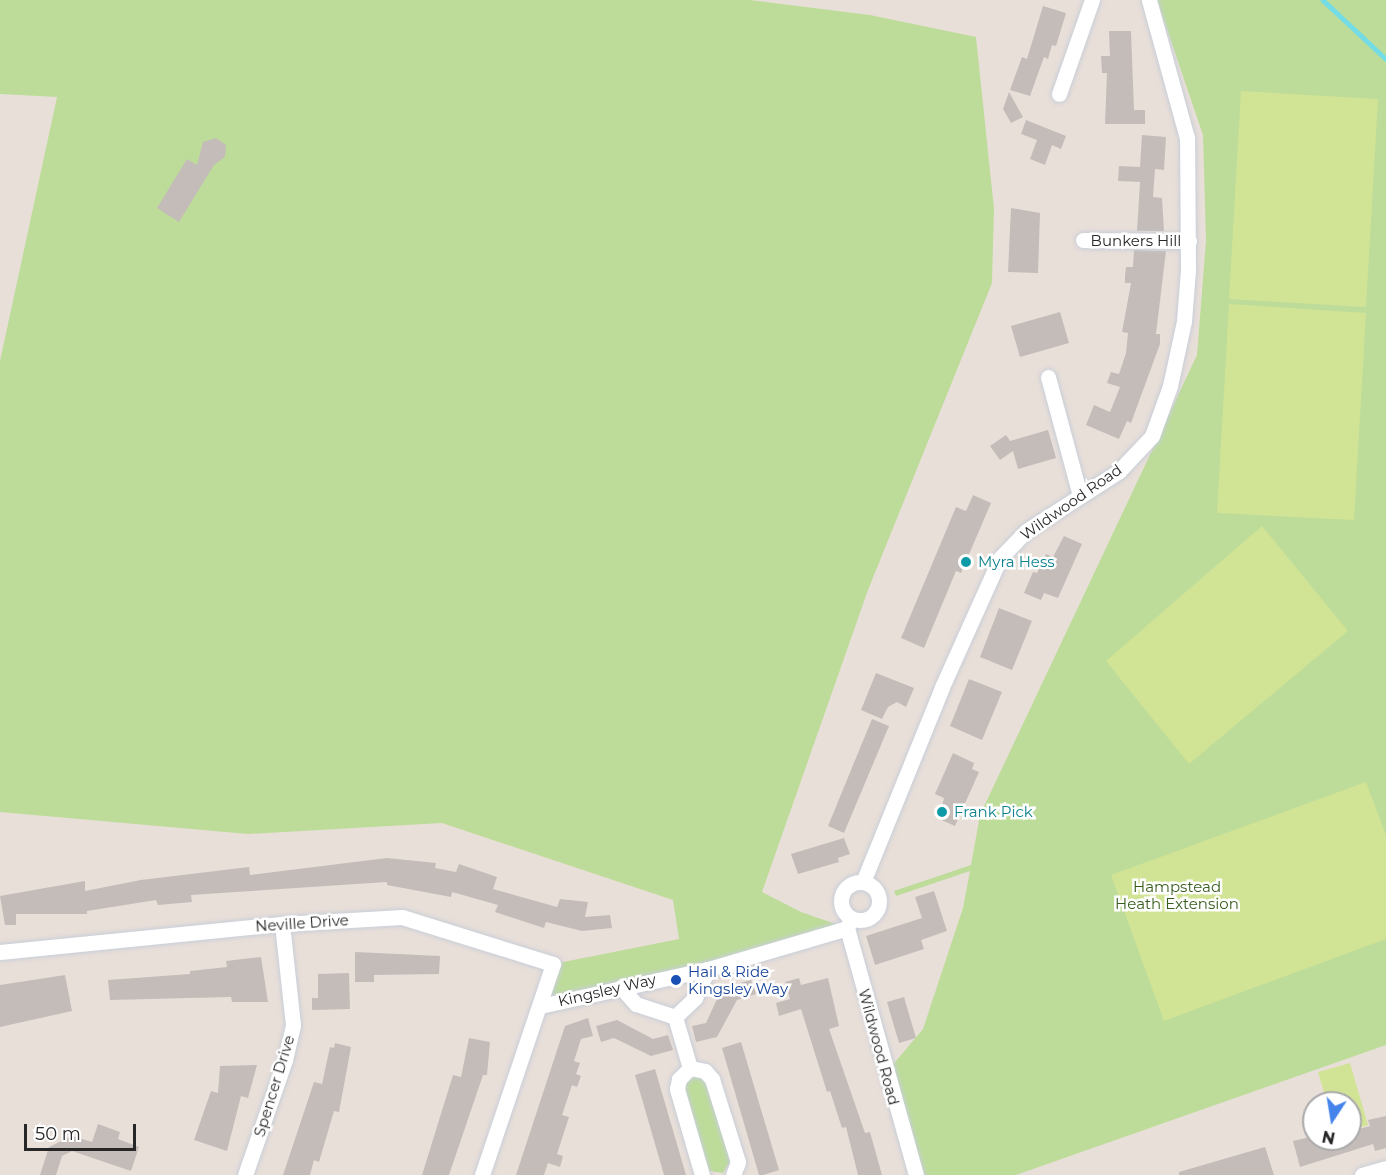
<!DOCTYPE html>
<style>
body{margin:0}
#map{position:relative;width:1386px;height:1175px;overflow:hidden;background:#e9dfd9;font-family:Montserrat,sans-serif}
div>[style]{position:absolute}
.green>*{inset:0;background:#bddc99}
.pitch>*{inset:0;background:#d1e395}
.stream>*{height:4.5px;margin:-2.25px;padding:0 2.25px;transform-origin:2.25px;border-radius:2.25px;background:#73dce4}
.building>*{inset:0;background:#c4bcb9}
.roads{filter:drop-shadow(0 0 2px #c8ced8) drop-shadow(0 0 2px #c8ced8)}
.minor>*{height:15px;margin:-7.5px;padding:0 7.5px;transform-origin:7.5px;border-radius:7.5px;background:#fff}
.minor>.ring{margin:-7.5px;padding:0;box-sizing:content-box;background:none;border:15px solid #fff;border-radius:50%}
.dots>*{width:16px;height:16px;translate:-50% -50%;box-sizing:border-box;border:3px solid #fff;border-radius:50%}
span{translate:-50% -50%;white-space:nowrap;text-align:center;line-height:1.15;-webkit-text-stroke:5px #fff;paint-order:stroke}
.street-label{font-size:15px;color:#272727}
.culture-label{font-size:15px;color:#0d838f}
.left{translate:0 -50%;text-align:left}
.park-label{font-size:15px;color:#375d1e}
.transit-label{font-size:15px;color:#164399}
.north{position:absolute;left:1302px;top:1091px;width:60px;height:60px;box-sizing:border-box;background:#fff;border:2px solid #a9a9a9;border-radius:50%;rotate:192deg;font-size:16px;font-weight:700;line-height:24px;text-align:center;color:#272727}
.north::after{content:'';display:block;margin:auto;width:21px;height:27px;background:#4484eb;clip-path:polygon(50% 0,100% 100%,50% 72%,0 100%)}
.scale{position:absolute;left:24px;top:1124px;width:112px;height:27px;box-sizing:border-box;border:3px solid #272727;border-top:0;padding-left:8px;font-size:18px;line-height:21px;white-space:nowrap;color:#272727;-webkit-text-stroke:4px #fff;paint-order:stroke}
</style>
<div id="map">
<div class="green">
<i style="clip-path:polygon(0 0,749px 0,870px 15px,976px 37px,994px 209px,992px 283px,868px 590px,762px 892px,801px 912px,847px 928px,540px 1006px,553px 964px,679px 939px,673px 900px,442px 823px,248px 834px,0 812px,0 361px,57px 97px,0 94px)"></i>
<i style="clip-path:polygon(1157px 0,1386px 0,1386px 1045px,1016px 1175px,916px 1175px,885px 1074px,923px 1029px,963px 908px,970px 871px,896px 896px,894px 891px,971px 865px,980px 815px,1197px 355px,1206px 240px,1203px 135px)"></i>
<i style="clip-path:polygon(694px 1075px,706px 1078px,732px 1159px,723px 1173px,710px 1171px,706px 1167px,684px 1096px,685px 1081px)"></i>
</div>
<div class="pitch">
<i style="clip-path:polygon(1241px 91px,1378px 99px,1366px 307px,1229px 299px)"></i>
<i style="clip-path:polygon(1229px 304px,1366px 313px,1354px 520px,1217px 513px)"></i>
<i style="clip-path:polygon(1262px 526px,1348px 631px,1189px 764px,1106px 661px)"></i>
<i style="clip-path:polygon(1366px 782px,1386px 835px,1386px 939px,1164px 1021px,1111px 875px)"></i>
<i style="clip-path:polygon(1350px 1063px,1368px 1125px,1350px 1131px,1350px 1103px,1327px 1103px,1318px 1072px)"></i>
</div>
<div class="stream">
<i style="left:1323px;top:0;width:86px;rotate:43.1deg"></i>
</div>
<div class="building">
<i style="clip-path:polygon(1043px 6px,1066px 13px,1056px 46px,1052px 45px,1048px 59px,1044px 57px,1030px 96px,1010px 90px,1022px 57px,1027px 59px)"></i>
<i style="clip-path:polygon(1109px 31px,1131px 31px,1134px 110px,1145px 110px,1145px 124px,1105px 124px,1107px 73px,1102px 73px,1101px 56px,1110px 56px)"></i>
<i style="clip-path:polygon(1009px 92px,1023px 117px,1011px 123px,1003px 109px)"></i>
<i style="clip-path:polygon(1026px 120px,1066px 136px,1061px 149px,1052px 145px,1045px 165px,1030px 159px,1037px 140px,1021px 134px)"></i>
<i style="clip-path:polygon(1142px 135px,1166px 137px,1164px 170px,1155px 169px,1153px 197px,1162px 198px,1164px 231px,1137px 231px,1140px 182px,1118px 181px,1119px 166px,1140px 167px)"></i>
<i style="clip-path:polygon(216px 138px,226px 145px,225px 157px,214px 165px,179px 222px,157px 208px,187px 159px,197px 165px,203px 142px)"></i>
<i style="clip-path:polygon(1011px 208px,1040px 213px,1038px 273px,1008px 272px)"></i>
<i style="clip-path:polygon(1134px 250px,1166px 251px,1156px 334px,1160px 334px,1160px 344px,1131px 423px,1127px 421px,1119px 439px,1086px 425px,1094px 405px,1110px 412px,1120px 387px,1107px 383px,1111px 372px,1119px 374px,1126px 353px,1128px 333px,1122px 332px,1131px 283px,1125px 283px,1125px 276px,1126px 267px,1133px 267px)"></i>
<i style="clip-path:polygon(1060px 312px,1069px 343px,1020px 357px,1011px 326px)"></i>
<i style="clip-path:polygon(1048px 430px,1056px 458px,1018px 469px,1013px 451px,1000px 460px,990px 446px,1006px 435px,1010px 441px)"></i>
<i style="clip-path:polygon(973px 495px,991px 503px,961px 573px,956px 571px,924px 648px,901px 638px,956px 507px,966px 511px)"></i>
<i style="clip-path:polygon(1064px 536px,1082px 544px,1058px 598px,1044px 593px,1041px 600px,1024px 593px,1033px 572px,1037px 573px,1046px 554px,1053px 557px)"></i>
<i style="clip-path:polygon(999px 608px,1032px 621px,1012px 670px,980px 657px)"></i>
<i style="clip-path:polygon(876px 673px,914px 688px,906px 707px,897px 702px,888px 707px,882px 719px,861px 710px)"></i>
<i style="clip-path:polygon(969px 679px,1002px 692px,982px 740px,950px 726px)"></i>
<i style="clip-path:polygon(872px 719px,889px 726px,844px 833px,828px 826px)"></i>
<i style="clip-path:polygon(953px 753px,974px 763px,972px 769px,979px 772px,955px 826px,939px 819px,944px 798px,935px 794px)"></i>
<i style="clip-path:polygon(844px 838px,850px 854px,838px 858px,839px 862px,798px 874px,791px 854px)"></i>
<i style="clip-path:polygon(387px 858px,436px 863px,435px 868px,456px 872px,459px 864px,497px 877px,493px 889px,557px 907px,560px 899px,588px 902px,585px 917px,610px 915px,612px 928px,582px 931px,546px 922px,544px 928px,495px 912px,498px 905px,452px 892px,451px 897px,387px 885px,387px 882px,191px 895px,192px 902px,158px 905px,156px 900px,87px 911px,87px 914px,16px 914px,16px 925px,5px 925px,0 896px,85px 881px,85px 891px,141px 880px,249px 867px,250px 875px)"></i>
<i style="clip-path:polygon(934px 891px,947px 931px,921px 940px,924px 949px,875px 965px,866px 936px,922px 918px,915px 897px)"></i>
<i style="clip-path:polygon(355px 952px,440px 956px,439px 974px,374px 975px,374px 982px,355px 982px)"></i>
<i style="clip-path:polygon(261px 957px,268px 1002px,232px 1002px,231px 997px,110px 1000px,108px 980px,190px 974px,190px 971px,227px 967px,226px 961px)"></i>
<i style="clip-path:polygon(349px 973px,350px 1009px,312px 1010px,312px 998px,318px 998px,318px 974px)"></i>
<i style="clip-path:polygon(65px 975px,72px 1011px,0 1027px,0 985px)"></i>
<i style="clip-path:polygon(799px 978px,801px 985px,828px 978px,839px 1026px,829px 1029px,865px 1133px,870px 1132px,882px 1175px,858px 1175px,846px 1127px,842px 1128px,830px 1091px,827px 1092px,801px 1009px,779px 1016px,776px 1003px,790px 999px,785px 982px)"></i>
<i style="clip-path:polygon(751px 980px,756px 994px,737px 1000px,717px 1037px,696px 1042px,692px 1026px,706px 1023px,722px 988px)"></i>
<i style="clip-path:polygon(904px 997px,916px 1038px,899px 1043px,887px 1002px)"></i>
<i style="clip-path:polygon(588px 1018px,593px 1036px,581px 1039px,574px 1061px,580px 1063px,576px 1074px,581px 1076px,577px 1087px,572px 1085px,562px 1115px,569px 1117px,557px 1154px,563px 1156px,560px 1167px,548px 1163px,544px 1175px,516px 1175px,565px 1026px)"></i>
<i style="clip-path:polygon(617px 1020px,653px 1039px,668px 1035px,673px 1050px,651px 1056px,614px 1038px,601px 1042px,596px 1026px)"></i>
<i style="clip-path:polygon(469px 1038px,490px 1042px,487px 1075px,483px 1075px,449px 1175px,422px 1175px,453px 1075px,461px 1077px)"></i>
<i style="clip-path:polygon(741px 1042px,779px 1170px,763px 1175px,759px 1175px,722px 1048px)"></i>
<i style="clip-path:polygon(335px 1043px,351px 1047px,339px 1112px,334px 1111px,319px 1162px,314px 1160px,310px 1175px,283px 1175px,314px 1082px,322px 1084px,330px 1047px,334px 1048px)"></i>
<i style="clip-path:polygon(257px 1065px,248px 1098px,241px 1096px,227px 1151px,194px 1140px,211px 1091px,218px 1093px,220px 1066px)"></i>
<i style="clip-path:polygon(655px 1069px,686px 1175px,664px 1175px,635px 1075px)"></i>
<i style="clip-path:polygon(1386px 1116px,1386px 1148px,1375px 1151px,1373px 1144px,1300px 1167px,1293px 1141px,1314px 1136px,1314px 1139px,1354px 1139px,1352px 1131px,1370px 1126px,1368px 1120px)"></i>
<i style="clip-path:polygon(98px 1124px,120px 1132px,118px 1139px,139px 1147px,131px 1171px,72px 1151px,62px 1156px,56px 1175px,40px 1175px,49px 1147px,72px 1136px,92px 1142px)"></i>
<i style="clip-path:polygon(1265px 1147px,1274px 1175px,1179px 1175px,1179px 1172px)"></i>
</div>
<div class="roads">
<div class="minor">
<i style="left:1059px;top:94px;width:100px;rotate:-70.7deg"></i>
<i style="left:1083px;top:240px;width:106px;rotate:0.5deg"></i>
<i style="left:1048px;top:377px;width:123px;rotate:74.9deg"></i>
<i style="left:863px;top:882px;width:210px;rotate:-67.9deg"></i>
<i style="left:942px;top:687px;width:141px;rotate:-65.8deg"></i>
<i style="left:1000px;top:558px;width:37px;rotate:-46deg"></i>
<i style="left:1026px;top:531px;width:111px;rotate:-32.8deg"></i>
<i style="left:1119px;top:471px;width:48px;rotate:-46.7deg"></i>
<i style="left:1152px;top:436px;width:53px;rotate:-70.2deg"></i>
<i style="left:1170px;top:386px;width:66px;rotate:-77.8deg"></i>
<i style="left:1184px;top:321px;width:51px;rotate:-85.5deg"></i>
<i style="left:1188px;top:270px;width:132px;rotate:-90.4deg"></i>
<i style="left:1187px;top:138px;width:143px;rotate:-105.4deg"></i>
<i class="ring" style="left:841px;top:882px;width:23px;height:23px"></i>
<i style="left:851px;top:918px;width:11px;rotate:112deg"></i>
<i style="left:847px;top:928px;width:256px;rotate:74.4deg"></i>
<i style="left:0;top:952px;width:283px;rotate:-5.7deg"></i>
<i style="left:282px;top:924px;width:120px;rotate:-3.3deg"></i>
<i style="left:402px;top:917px;width:158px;rotate:17.3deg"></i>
<i style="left:553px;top:964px;width:223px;rotate:108.6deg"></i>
<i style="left:621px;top:987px;width:23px;rotate:49deg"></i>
<i style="left:636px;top:1004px;width:41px;rotate:18.4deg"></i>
<i style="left:675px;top:1017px;width:28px;rotate:-44deg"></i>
<i style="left:695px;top:998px;width:32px;rotate:-66deg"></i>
<i style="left:540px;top:1006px;width:172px;rotate:-12.4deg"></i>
<i style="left:708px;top:969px;width:145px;rotate:-16.4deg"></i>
<i style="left:675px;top:1017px;width:53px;rotate:73.6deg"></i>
<i style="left:245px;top:1175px;width:122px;rotate:-70.8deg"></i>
<i style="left:285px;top:1060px;width:36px;rotate:-77deg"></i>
<i style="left:293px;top:1025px;width:102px;rotate:-96.2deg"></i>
<i style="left:702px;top:1175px;width:90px;rotate:-106.2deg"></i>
<i style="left:677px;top:1089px;width:10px;rotate:-79deg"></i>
<i style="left:679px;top:1079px;width:16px;rotate:-45deg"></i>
<i style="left:690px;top:1068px;width:15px;rotate:11deg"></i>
<i style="left:705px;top:1071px;width:11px;rotate:49deg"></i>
<i style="left:712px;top:1079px;width:87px;rotate:72.6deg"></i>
<i style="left:738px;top:1162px;width:14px;rotate:111deg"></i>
<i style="left:1362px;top:1175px;width:25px;rotate:-16deg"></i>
</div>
</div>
<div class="dots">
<i style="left:966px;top:562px;background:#0f9aa8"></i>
<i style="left:942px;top:812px;background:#0f9aa8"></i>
<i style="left:676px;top:980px;background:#1a4fb4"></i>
</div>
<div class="street-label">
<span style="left:1136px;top:241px">Bunkers Hill</span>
<span style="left:1071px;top:502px;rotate:-35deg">Wildwood Road</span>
<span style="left:302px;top:923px;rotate:-4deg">Neville Drive</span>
<span style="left:607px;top:990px;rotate:-13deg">Kingsley Way</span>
<span style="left:879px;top:1047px;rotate:75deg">Wildwood Road</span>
<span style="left:274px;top:1086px;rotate:-73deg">Spencer Drive</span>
</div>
<div class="culture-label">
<span class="left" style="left:978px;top:562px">Myra Hess</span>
<span class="left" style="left:954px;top:812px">Frank Pick</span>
</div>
<div class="park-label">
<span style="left:1177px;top:895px">Hampstead<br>Heath Extension</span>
</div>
<div class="transit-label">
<span class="left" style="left:688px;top:980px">Hail &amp; Ride<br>Kingsley Way</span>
</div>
<div class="north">N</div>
<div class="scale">50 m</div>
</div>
